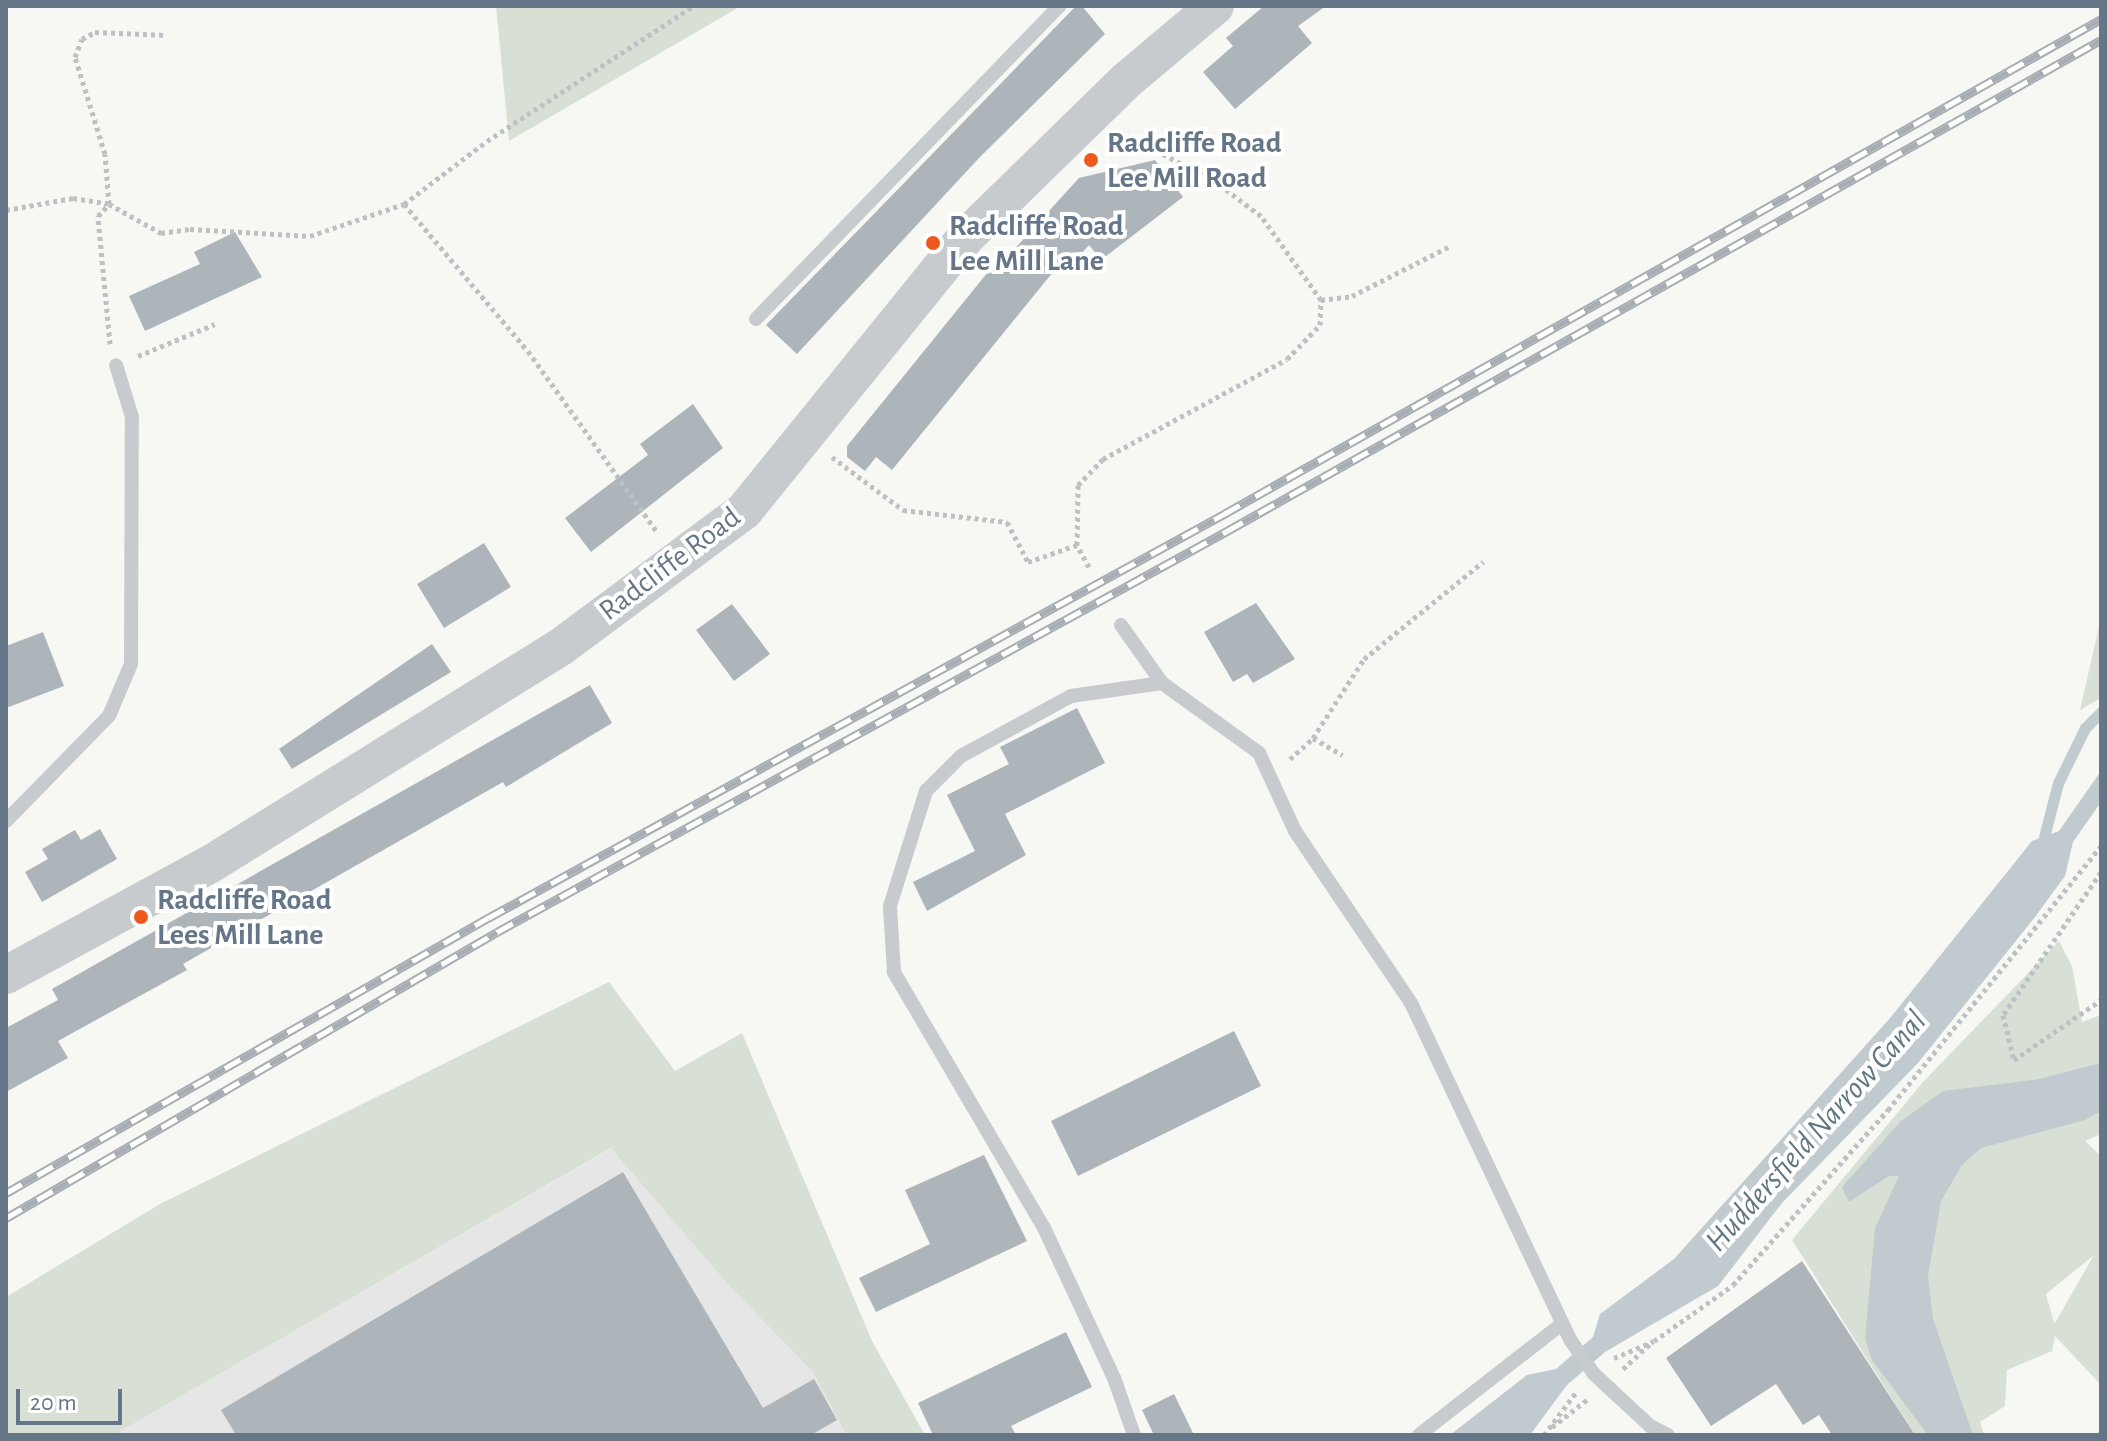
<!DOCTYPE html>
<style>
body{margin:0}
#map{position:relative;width:2107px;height:1441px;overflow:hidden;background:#f7f7f4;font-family:"Alegreya Sans",sans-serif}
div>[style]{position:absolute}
.built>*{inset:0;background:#e5e6e5}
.green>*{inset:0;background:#d8e0d5}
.water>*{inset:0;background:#c0cacf}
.stream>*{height:11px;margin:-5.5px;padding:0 5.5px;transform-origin:5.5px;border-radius:5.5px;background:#c0cacf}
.building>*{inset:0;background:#adb5bb}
.path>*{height:5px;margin-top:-2.5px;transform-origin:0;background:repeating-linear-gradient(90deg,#bec1c3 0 4px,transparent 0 8px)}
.service>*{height:14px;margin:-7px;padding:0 7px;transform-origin:7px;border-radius:7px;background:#c7cbce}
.tertiary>*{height:38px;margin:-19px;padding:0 19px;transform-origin:19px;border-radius:19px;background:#c7cbce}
.rail>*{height:9px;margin-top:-4.5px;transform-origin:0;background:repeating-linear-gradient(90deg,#fff 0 18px,#a7adb3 0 36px);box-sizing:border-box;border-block:2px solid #a7adb3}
.dots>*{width:22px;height:22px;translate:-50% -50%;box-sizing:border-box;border:4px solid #fff;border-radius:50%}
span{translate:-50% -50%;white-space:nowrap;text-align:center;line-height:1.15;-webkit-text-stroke:8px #fff;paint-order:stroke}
.poi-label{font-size:30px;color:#647687;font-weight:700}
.left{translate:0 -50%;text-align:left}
.street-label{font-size:30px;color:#647687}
.water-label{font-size:32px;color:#607783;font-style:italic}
.frame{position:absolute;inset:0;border:8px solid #647687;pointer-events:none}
.scale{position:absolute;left:16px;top:1389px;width:106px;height:36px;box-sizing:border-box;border:4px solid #647687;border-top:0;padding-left:10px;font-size:24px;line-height:28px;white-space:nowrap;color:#647687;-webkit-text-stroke:6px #fff;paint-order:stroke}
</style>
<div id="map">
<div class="built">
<i style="clip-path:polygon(612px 1148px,732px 1289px,813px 1372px,846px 1435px,114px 1435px)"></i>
</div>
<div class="green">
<i style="clip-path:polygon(496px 6px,741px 6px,509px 141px)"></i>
<i style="clip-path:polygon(2101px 618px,2101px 698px,2080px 710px)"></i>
<i style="clip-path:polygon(evenodd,2059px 941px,2072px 966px,2082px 1022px,2101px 1015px,2101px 1134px,2085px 1141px,2101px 1156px,2101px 1385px,2055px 1336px,2052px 1351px,2007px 1370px,2005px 1406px,1980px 1422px,1984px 1435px,1915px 1435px,1792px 1240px,1923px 1082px,2059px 941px,2094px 1255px,2055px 1323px,2054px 1323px,2046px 1294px,2094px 1255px)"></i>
<i style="clip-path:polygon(609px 982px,675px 1071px,742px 1033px,872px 1341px,925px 1435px,846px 1435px,813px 1372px,732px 1289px,611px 1148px,114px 1435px,6px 1435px,6px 1297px,160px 1204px)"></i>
</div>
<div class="water">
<i style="clip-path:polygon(2101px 771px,2101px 802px,2073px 842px,2065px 876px,2035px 917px,1918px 1063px,1782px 1203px,1718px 1286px,1605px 1352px,1567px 1385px,1530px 1435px,1450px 1435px,1527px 1375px,1556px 1369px,1593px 1337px,1600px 1314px,1674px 1259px,1891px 1017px,2032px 841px,2059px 831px)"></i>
<i style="clip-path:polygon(2101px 1063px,2101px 1111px,2085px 1120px,1981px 1148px,1962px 1165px,1941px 1201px,1928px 1276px,1933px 1319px,1973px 1435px,1928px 1435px,1872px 1360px,1865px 1339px,1875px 1228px,1899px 1176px,1889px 1176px,1849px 1202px,1842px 1187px,1900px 1122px,1943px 1091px,2039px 1079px)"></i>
</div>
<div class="stream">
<i style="left:2044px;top:837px;width:56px;rotate:-75.5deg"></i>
<i style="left:2058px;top:783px;width:61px;rotate:-63.9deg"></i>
<i style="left:2085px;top:728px;width:23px;rotate:-45deg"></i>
</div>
<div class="building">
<i style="clip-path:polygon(1076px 6px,1082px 6px,1105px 34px,979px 158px,797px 354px,766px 325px)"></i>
<i style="clip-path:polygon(1264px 6px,1326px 6px,1298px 26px,1312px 43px,1235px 109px,1203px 72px,1233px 46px,1226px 38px)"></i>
<i style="clip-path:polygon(1155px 160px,1183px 197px,1101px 260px,1089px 245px,1069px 268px,1062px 261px,892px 470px,876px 457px,865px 471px,847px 457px,847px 446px,1005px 251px,1009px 255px,1079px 178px)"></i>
<i style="clip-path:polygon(235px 232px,262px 277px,145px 331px,129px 296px,200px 264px,194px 252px)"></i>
<i style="clip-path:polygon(693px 404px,723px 448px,591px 552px,565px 518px,648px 455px,640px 444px)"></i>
<i style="clip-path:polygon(484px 543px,511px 587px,444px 628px,417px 584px)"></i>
<i style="clip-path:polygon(1256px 603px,1295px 659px,1253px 683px,1247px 674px,1233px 682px,1204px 632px)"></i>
<i style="clip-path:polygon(732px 604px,770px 654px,734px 681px,696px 630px)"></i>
<i style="clip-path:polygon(43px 632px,64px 686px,6px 708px,6px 646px)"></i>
<i style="clip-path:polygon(432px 644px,451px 672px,292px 769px,279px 749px)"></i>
<i style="clip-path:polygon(590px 685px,612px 723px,506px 787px,503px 782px,183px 964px,187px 970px,58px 1041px,68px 1058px,6px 1092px,6px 1028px,58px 1000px,52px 989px)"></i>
<i style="clip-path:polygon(1077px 708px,1105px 763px,1005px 814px,1026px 855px,927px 911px,913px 882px,975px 851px,947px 795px,1009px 764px,1000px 747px)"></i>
<i style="clip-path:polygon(100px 829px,117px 859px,42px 902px,25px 872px,48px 859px,42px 849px,75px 830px,81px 840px)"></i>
<i style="clip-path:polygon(1234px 1031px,1261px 1086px,1078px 1176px,1051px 1121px)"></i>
<i style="clip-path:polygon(984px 1155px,1027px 1241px,876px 1312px,859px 1278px,930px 1244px,905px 1190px)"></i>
<i style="clip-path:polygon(623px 1172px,763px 1408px,814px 1379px,837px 1420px,811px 1435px,236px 1435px,221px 1410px)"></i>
<i style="clip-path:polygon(1802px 1261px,1915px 1435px,1832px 1435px,1819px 1415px,1803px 1425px,1776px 1384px,1711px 1426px,1666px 1358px)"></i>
<i style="clip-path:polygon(1066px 1332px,1092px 1387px,1011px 1426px,1016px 1435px,933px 1435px,918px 1403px)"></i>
<i style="clip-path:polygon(1174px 1394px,1194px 1435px,1154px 1435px,1142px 1410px)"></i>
</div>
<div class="path">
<i style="left:404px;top:204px;width:104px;rotate:-37.2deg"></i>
<i style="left:487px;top:141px;width:246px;rotate:-33.2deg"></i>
<i style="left:6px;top:210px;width:68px;rotate:-10.2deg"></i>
<i style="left:73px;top:198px;width:36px;rotate:9deg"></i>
<i style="left:109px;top:204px;width:60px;rotate:29.1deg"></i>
<i style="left:161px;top:233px;width:29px;rotate:-8deg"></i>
<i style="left:190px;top:229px;width:120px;rotate:3.3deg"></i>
<i style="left:310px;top:236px;width:99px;rotate:-18.8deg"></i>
<i style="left:404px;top:204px;width:192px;rotate:49.9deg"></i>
<i style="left:528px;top:351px;width:222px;rotate:54.5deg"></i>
<i style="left:1321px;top:300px;width:31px;rotate:-7deg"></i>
<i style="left:1352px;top:296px;width:108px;rotate:-27deg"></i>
<i style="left:110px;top:344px;width:129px;rotate:-95.4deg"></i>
<i style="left:98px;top:216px;width:16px;rotate:-47deg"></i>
<i style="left:109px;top:204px;width:50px;rotate:-94.6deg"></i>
<i style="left:105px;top:154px;width:102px;rotate:-107.2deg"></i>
<i style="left:75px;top:57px;width:19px;rotate:-69deg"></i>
<i style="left:82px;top:39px;width:15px;rotate:-28deg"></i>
<i style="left:95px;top:32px;width:72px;rotate:2.4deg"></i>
<i style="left:138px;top:356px;width:83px;rotate:-22.6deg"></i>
<i style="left:832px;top:457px;width:89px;rotate:36.7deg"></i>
<i style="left:903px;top:510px;width:105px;rotate:6.6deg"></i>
<i style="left:1007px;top:522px;width:45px;rotate:62.3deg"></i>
<i style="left:1028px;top:562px;width:52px;rotate:-19.1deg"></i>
<i style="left:1089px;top:567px;width:25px;rotate:-119deg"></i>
<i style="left:1077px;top:545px;width:60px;rotate:-89deg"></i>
<i style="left:1078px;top:485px;width:36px;rotate:-46deg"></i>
<i style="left:1103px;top:459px;width:209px;rotate:-28.5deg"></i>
<i style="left:1287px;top:359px;width:47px;rotate:-45.9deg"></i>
<i style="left:1320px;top:325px;width:25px;rotate:-88deg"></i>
<i style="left:1321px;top:300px;width:103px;rotate:-125.5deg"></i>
<i style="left:1261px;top:216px;width:56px;rotate:-142.9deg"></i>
<i style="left:1216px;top:182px;width:105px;rotate:-152.2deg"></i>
<i style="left:1313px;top:738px;width:34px;rotate:30deg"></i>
<i style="left:1290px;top:759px;width:31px;rotate:-42deg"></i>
<i style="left:1313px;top:738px;width:94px;rotate:-57.2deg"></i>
<i style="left:1364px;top:659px;width:154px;rotate:-39.2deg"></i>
<i style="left:2101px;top:872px;width:173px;rotate:124.4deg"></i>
<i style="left:2003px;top:1015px;width:46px;rotate:76.3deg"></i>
<i style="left:2014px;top:1060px;width:106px;rotate:-34.6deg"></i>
<i style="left:1614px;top:1358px;width:43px;rotate:-23deg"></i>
<i style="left:1654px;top:1341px;width:97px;rotate:-35.3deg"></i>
<i style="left:1733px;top:1285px;width:234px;rotate:-48.5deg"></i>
<i style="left:1888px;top:1110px;width:339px;rotate:-51.1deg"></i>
<i style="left:1623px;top:1369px;width:38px;rotate:-43deg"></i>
<i style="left:1552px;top:1427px;width:46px;rotate:-37.9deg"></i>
<i style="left:1544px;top:1435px;width:55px;rotate:-53.1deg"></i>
<i style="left:2099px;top:1435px;width:3px;rotate:-45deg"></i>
</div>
<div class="service">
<i style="left:756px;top:319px;width:436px;rotate:-45.9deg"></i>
<i style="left:1121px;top:625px;width:71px;rotate:54.7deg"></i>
<i style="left:1162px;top:683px;width:120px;rotate:35.8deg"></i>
<i style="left:1259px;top:753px;width:86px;rotate:65.2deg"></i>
<i style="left:1295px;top:831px;width:207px;rotate:56deg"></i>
<i style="left:1411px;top:1003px;width:374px;rotate:64.7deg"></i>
<i style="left:1571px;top:1341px;width:40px;rotate:55.1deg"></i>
<i style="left:1594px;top:1374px;width:76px;rotate:42.9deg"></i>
<i style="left:1650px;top:1426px;width:20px;rotate:27deg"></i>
<i style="left:6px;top:821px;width:147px;rotate:-45.6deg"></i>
<i style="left:109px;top:716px;width:56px;rotate:-67.1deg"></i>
<i style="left:131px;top:664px;width:247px;rotate:-89.8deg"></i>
<i style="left:132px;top:417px;width:54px;rotate:-107.1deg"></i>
<i style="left:1134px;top:1435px;width:60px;rotate:-109.3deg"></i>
<i style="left:1114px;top:1378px;width:166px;rotate:-115deg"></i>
<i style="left:1044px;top:1228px;width:297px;rotate:-120.4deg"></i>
<i style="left:894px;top:972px;width:66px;rotate:-93.5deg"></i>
<i style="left:890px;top:906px;width:121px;rotate:-72.6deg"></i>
<i style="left:926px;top:791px;width:49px;rotate:-45deg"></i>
<i style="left:961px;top:756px;width:125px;rotate:-28.6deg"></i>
<i style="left:1071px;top:696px;width:92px;rotate:-8.1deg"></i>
<i style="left:1419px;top:1435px;width:182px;rotate:-37.9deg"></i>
</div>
<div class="tertiary">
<i style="left:6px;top:975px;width:231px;rotate:-28.5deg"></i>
<i style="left:209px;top:865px;width:415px;rotate:-31.8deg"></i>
<i style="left:562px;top:646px;width:227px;rotate:-36.6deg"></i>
<i style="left:744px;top:511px;width:353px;rotate:-51deg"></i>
<i style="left:966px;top:237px;width:225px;rotate:-44.3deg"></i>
<i style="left:1127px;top:80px;width:115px;rotate:-40.1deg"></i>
</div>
<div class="rail">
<i style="left:6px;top:1193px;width:555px;rotate:-29.71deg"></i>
<i style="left:488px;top:918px;width:840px;rotate:-28.76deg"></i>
<i style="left:1224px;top:514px;width:1007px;rotate:-29.44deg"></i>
<i style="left:6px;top:1218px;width:568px;rotate:-30.22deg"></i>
<i style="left:497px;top:932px;width:833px;rotate:-28.78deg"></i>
<i style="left:1227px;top:531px;width:1002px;rotate:-29.33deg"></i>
</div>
<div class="dots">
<i style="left:1091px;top:160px;background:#ef581c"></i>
<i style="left:933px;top:243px;background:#ef581c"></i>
<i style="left:141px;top:917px;background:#ef581c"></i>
</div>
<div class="poi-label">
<span class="left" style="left:1107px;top:160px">Radcliffe Road<br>Lee Mill Road</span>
<span class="left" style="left:949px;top:243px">Radcliffe Road<br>Lee Mill Lane</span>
<span class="left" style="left:157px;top:917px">Radcliffe Road<br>Lees Mill Lane</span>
</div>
<div class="street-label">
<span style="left:670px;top:564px;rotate:-37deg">Radcliffe Road</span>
</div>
<div class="water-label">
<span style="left:1816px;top:1131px;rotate:-48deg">Huddersfield Narrow Canal</span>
</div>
<div class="frame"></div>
<div class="scale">20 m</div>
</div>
